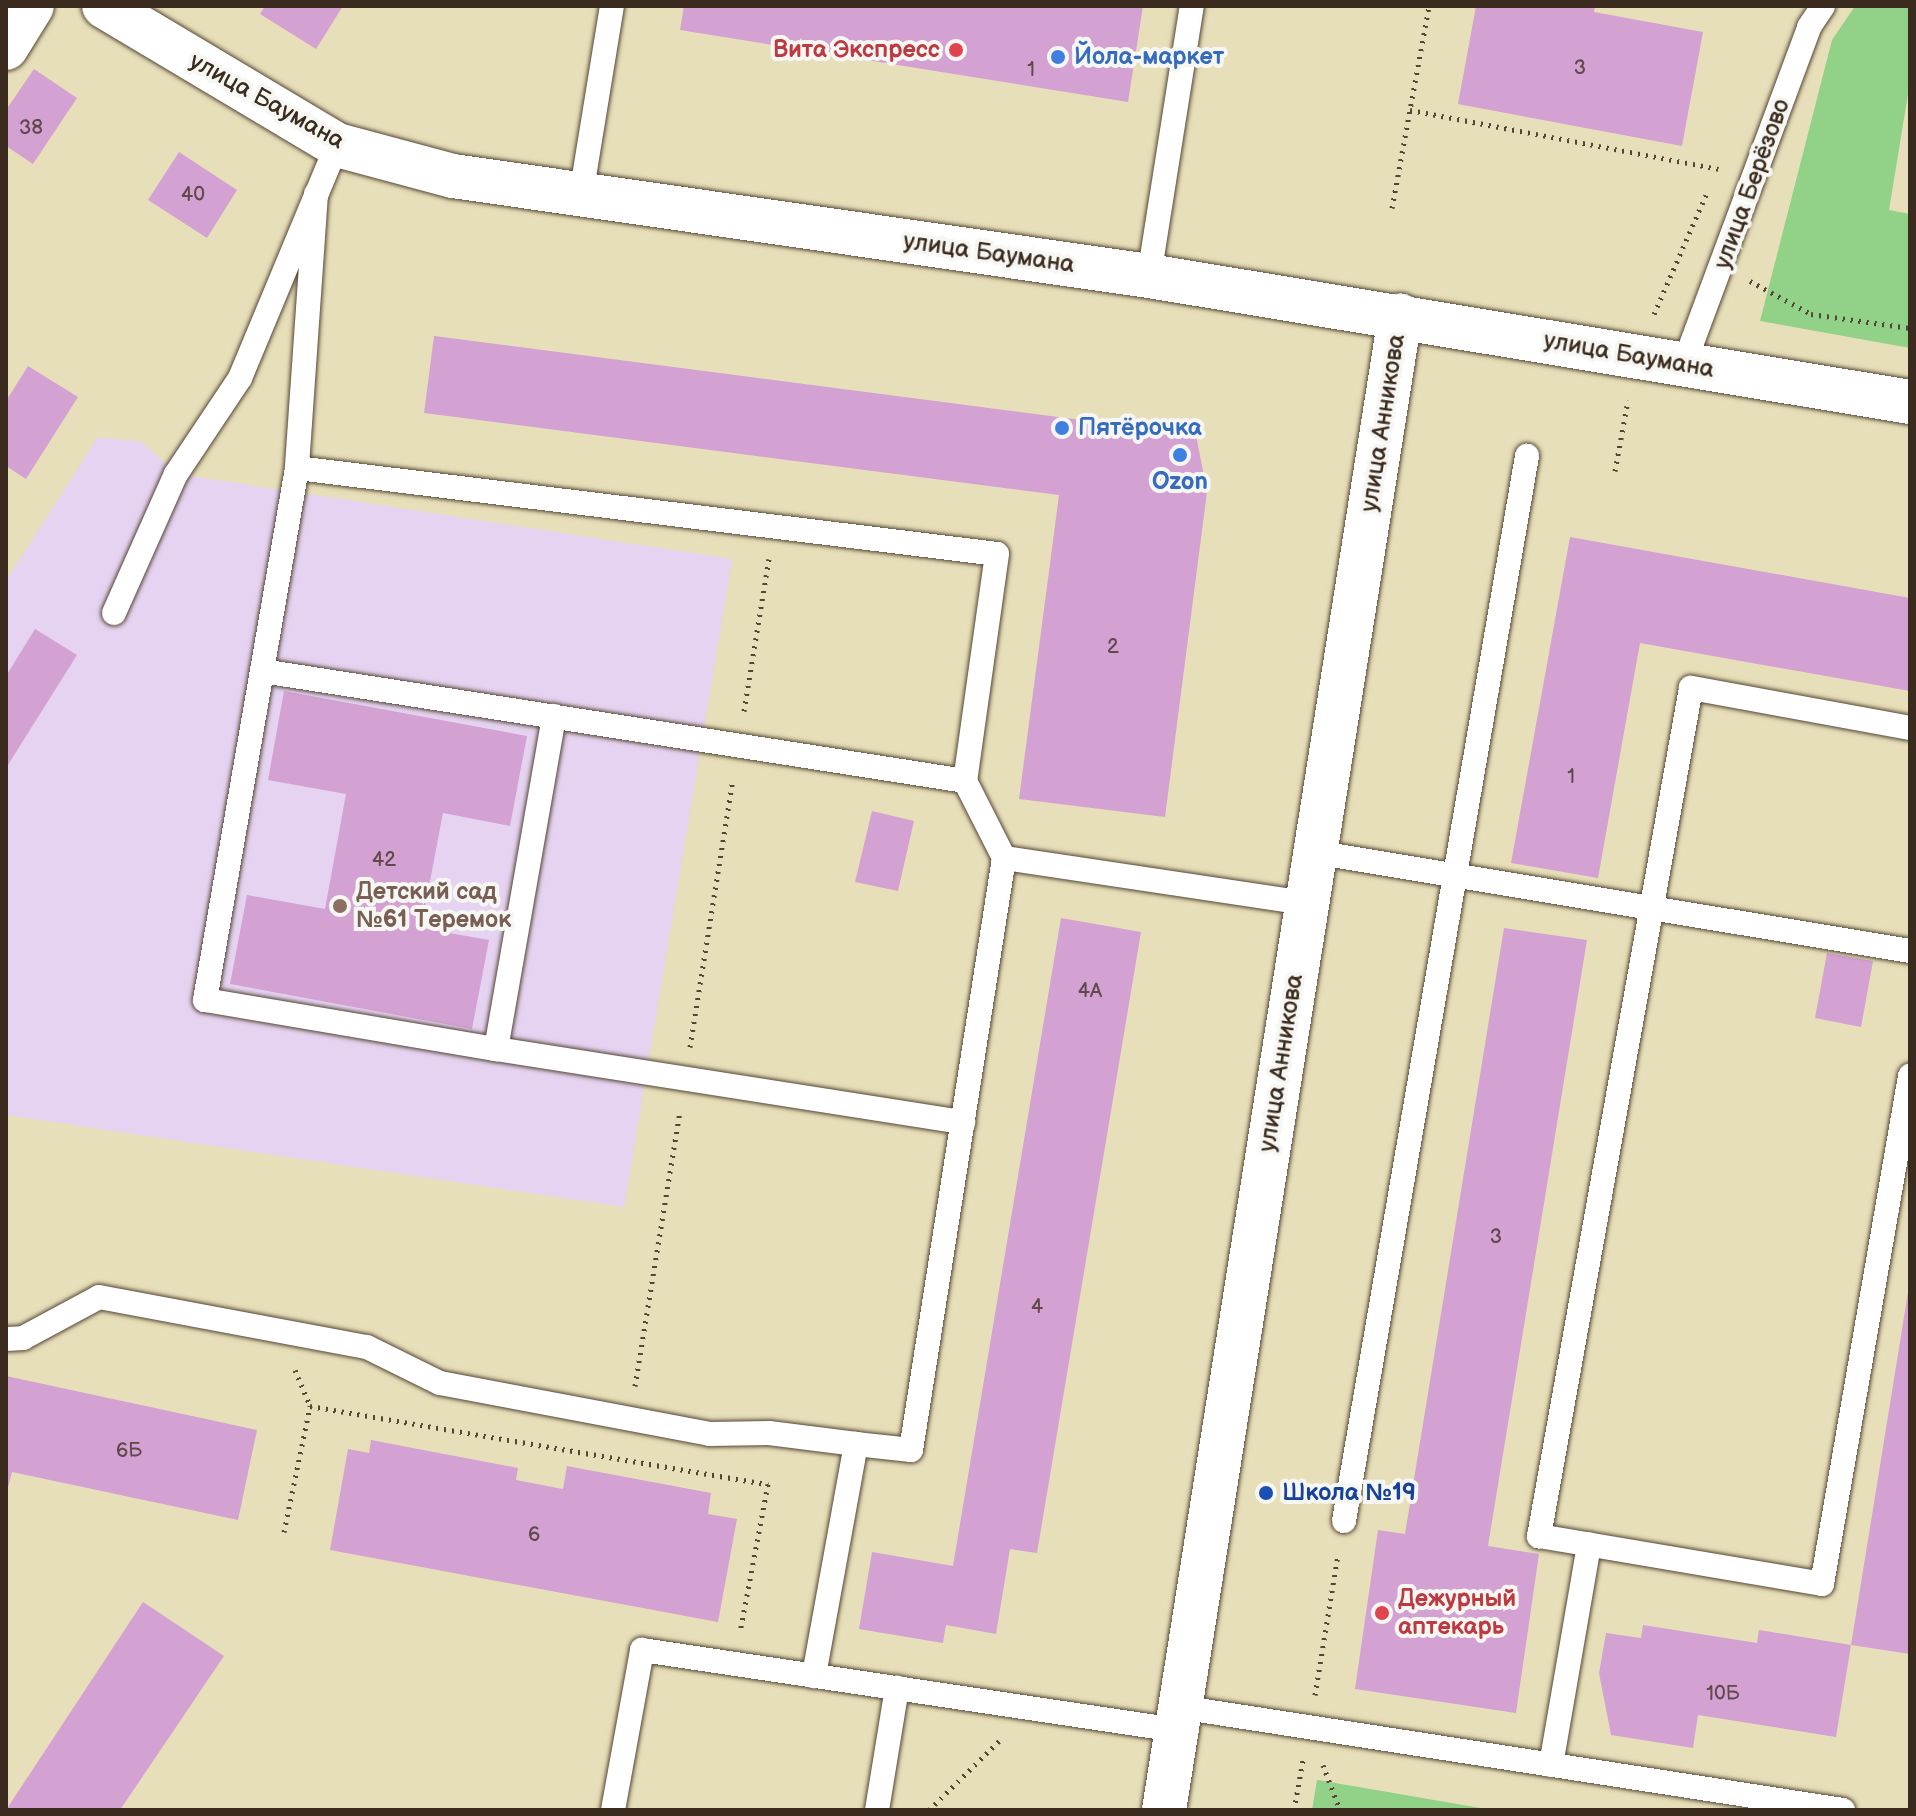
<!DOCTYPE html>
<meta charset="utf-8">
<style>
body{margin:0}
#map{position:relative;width:1916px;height:1816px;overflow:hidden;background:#e7dfb9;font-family:"Balsamiq Sans",sans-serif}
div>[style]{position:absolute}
.built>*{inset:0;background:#e5d3f1}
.green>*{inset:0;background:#91d188}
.building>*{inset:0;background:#d3a2d2}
.path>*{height:5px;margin-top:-2.5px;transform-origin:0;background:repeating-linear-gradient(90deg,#554535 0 2px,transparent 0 8px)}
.roads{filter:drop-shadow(0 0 2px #554535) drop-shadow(0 0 2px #554535)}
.service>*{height:24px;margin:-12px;padding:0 12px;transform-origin:12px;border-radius:12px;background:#fff}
.minor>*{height:44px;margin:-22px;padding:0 22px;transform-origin:22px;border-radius:22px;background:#fff}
.tertiary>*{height:44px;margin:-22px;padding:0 22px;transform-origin:22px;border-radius:22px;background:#fff}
.dots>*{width:22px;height:22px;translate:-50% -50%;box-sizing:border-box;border:4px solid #f6f6f2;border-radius:50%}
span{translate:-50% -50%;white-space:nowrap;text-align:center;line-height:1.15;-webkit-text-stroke:8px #f6f6f2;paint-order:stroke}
.number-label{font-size:20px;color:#61484b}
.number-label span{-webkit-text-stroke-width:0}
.health-label{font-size:24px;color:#be3a42;font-weight:700}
.right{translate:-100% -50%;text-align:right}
.left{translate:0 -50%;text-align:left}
.shop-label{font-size:24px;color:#366cbe;font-weight:700}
.street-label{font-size:24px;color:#3b2a1e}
.education-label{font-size:24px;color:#785e54;font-weight:700}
.transit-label{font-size:24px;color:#164399;font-weight:700}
.frame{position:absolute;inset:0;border:8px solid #3b2a1e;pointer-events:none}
</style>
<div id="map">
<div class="built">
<i style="clip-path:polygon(98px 437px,142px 442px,177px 474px,732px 559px,624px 1207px,6px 1115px,6px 581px)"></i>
</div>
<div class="green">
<i style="clip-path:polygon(1855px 6px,1910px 6px,1910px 82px,1889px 210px,1910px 214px,1910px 348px,1760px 321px,1832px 40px)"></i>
<i style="clip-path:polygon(1317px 1780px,1318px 1780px,1492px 1810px,1312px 1810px)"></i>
</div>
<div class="building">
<i style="clip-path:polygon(265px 6px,343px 6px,316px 49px,260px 14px)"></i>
<i style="clip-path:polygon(684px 6px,1143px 6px,1128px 102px,680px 30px)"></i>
<i style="clip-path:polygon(1476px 6px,1595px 6px,1594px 12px,1703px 32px,1682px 146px,1458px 104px)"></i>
<i style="clip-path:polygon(34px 69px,77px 98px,33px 164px,6px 146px,6px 110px)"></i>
<i style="clip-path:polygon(179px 152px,237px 190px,207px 238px,148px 200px)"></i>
<i style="clip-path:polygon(434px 336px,1196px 435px,1207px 492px,1165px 817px,1019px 799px,1059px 495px,424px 413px)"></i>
<i style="clip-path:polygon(28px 366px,78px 397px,26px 479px,6px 466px,6px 401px)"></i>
<i style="clip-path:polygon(1570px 537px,1910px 598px,1910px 691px,1640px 643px,1598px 878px,1511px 863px)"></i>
<i style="clip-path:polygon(35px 629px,77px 655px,6px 768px,6px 676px)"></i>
<i style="clip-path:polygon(284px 691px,527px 736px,510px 826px,443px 813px,421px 928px,489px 940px,472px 1029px,230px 984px,247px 895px,325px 909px,346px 794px,268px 780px)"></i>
<i style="clip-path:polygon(872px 811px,914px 821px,898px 891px,855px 882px)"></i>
<i style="clip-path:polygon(1061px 918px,1141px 932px,1037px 1553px,1010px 1549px,996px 1634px,946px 1625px,943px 1643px,859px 1629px,872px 1552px,953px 1566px)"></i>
<i style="clip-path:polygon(1504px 928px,1587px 940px,1488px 1546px,1539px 1554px,1516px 1713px,1355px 1689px,1378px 1530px,1405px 1534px)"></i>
<i style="clip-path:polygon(1827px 953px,1873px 961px,1861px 1027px,1815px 1018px)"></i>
<i style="clip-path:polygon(1910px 1280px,1910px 1654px,1851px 1645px)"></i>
<i style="clip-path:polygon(6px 1376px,257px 1430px,238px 1520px,12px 1472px,6px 1495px)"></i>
<i style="clip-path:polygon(371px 1440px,518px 1468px,516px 1480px,563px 1489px,567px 1466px,711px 1493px,708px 1514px,737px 1519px,718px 1622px,330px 1550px,348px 1449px,369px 1453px)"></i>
<i style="clip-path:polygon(143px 1602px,224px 1656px,120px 1810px,6px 1810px)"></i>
<i style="clip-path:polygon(1643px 1625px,1757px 1643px,1759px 1630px,1851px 1645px,1836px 1737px,1698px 1715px,1693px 1748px,1611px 1735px,1599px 1673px,1606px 1633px,1641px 1638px)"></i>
</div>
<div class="path">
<i style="left:1410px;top:110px;width:314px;rotate:10.8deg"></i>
<i style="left:1392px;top:208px;width:205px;rotate:-79.6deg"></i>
<i style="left:1750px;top:281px;width:69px;rotate:28.4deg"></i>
<i style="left:1811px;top:314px;width:100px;rotate:8deg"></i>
<i style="left:1654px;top:314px;width:130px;rotate:-66.4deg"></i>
<i style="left:1615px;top:471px;width:72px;rotate:-79.6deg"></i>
<i style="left:744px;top:711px;width:154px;rotate:-80.7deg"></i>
<i style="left:690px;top:1047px;width:270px;rotate:-80.9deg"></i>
<i style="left:295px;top:1370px;width:39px;rotate:67deg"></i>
<i style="left:310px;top:1406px;width:465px;rotate:9.7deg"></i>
<i style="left:768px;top:1484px;width:151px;rotate:100.7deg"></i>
<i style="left:635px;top:1386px;width:278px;rotate:-80.7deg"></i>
<i style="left:284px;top:1532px;width:129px;rotate:-78.3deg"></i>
<i style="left:1315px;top:1695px;width:143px;rotate:-80.7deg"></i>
<i style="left:1323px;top:1765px;width:48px;rotate:69.3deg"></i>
<i style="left:929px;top:1810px;width:103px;rotate:-44.6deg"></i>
<i style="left:1294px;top:1810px;width:51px;rotate:-79.8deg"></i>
</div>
<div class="roads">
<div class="service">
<i style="left:316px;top:194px;width:275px;rotate:94deg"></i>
<i style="left:297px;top:468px;width:705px;rotate:7deg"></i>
<i style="left:997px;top:554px;width:229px;rotate:98deg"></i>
<i style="left:965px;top:781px;width:86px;rotate:63.1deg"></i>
<i style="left:1004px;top:858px;width:305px;rotate:8.5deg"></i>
<i style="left:581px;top:195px;width:192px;rotate:-80.7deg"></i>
<i style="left:1149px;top:276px;width:273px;rotate:-81deg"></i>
<i style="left:1684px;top:364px;width:359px;rotate:-69.6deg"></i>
<i style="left:1809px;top:27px;width:25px;rotate:-56deg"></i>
<i style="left:297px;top:468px;width:540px;rotate:99.81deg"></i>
<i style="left:205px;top:1000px;width:295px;rotate:9.6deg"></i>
<i style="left:496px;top:1049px;width:338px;rotate:-80.1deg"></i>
<i style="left:114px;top:613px;width:152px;rotate:-66deg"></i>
<i style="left:176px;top:474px;width:115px;rotate:-56.3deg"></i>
<i style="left:240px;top:378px;width:252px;rotate:-67.4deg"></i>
<i style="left:262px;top:671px;width:712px;rotate:8.89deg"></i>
<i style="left:1910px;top:728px;width:223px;rotate:-169.6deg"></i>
<i style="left:1691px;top:688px;width:862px;rotate:100.16deg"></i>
<i style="left:1539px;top:1536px;width:287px;rotate:9.6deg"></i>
<i style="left:1822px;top:1584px;width:516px;rotate:-80.17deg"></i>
<i style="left:1314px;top:852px;width:604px;rotate:9.43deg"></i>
<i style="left:496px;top:1049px;width:473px;rotate:8.9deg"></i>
<i style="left:6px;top:1339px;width:17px;rotate:-3deg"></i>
<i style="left:23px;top:1338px;width:86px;rotate:-28.3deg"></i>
<i style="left:99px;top:1297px;width:273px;rotate:10.6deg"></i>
<i style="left:367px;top:1347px;width:81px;rotate:26.3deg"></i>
<i style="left:440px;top:1383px;width:275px;rotate:10.7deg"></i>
<i style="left:710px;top:1434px;width:59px;rotate:-1deg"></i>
<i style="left:769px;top:1433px;width:88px;rotate:7.2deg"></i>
<i style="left:856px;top:1444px;width:236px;rotate:100.3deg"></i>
<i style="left:856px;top:1444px;width:55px;rotate:6.2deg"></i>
<i style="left:911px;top:1450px;width:599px;rotate:-81.07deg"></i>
<i style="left:1344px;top:1521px;width:1081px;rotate:-80.25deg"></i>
<i style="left:1179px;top:1707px;width:672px;rotate:8.82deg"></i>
<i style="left:1551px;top:1765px;width:224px;rotate:-80.2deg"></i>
<i style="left:613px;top:1810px;width:163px;rotate:-79.7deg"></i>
<i style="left:642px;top:1650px;width:540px;rotate:8.52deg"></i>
<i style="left:877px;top:1810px;width:124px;rotate:-80.7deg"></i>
</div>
<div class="minor">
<i style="left:6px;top:48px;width:49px;rotate:-58.2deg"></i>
</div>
<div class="tertiary">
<i style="left:104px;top:6px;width:271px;rotate:30.8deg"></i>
<i style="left:337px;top:145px;width:120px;rotate:15deg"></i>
<i style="left:453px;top:176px;width:703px;rotate:8.18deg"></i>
<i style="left:1149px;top:276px;width:771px;rotate:9.4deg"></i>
<i style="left:1164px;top:1810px;width:1513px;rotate:-81.02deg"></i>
</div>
</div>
<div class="dots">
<i style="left:956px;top:50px;background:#e0444e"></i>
<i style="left:1058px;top:57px;background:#3f7fe0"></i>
<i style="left:1062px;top:428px;background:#3f7fe0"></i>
<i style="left:1180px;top:455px;background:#3f7fe0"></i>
<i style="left:340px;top:906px;background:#8d6e63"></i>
<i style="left:1266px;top:1493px;background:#1a4fb4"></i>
<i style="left:1382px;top:1613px;background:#e0444e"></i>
</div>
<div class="number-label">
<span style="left:1580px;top:68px">3</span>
<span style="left:1031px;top:70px">1</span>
<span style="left:31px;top:128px">38</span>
<span style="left:193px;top:195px">40</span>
<span style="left:1113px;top:647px">2</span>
<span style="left:1571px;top:777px">1</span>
<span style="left:384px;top:860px">42</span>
<span style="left:1090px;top:991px">4А</span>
<span style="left:1496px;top:1237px">3</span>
<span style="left:1037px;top:1307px">4</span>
<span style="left:129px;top:1451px">6Б</span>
<span style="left:534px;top:1535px">6</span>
<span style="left:1723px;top:1694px">10Б</span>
</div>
<div class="health-label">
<span class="right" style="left:940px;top:50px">Вита Экспресс</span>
<span class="left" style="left:1398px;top:1613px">Дежурный<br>аптекарь</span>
</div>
<div class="shop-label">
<span class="left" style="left:1074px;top:57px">Йола-маркет</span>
<span class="left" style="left:1078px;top:428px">Пятёрочка</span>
<span style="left:1180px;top:482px">Ozon</span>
</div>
<div class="street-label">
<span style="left:267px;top:101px;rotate:29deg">улица Баумана</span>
<span style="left:1752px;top:184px;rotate:-70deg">улица Берёзово</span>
<span style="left:989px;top:253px;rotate:8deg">улица Баумана</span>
<span style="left:1629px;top:355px;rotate:10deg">улица Баумана</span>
<span style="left:1383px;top:423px;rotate:-81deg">улица Анникова</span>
<span style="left:1281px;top:1063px;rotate:-81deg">улица Анникова</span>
</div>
<div class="education-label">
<span class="left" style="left:356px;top:906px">Детский сад<br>№61 Теремок</span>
</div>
<div class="transit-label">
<span class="left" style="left:1282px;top:1493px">Школа №19</span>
</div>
<div class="frame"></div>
</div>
